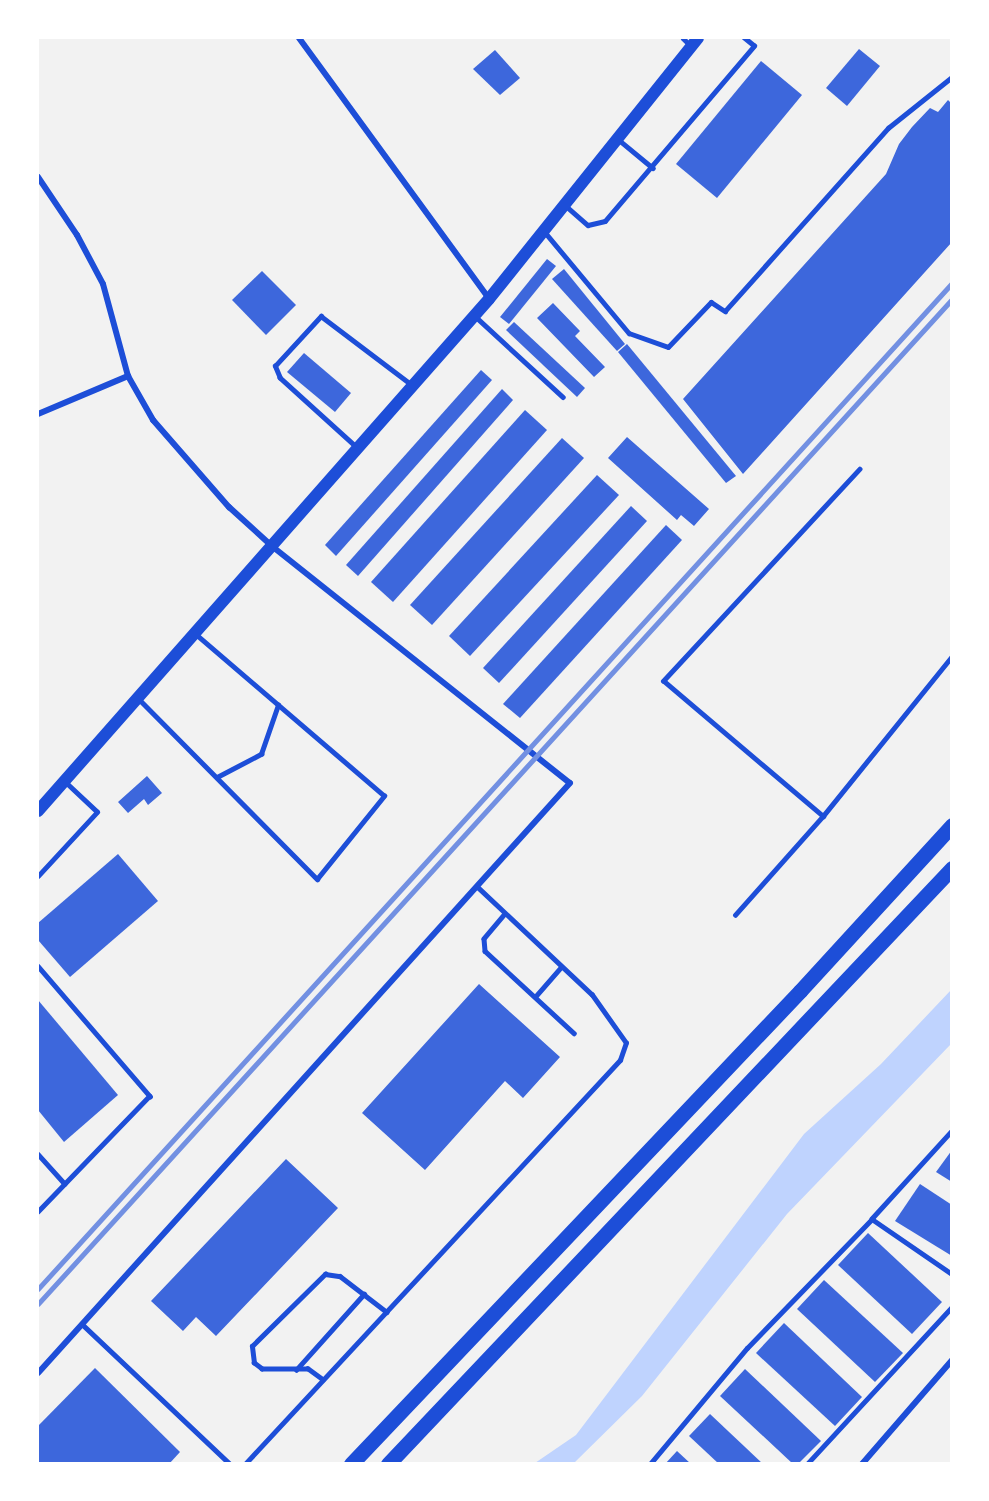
<!DOCTYPE html>
<style>
body{margin:0}
#map{position:relative;width:989px;height:1501px;overflow:hidden;background:#f2f2f2;font-family:"Golos Text",sans-serif}
div>[style]{position:absolute}
.water>*{inset:0;background:#bfd3fe}
.building>*{inset:0;background:#3d67dc}
.service>*{height:4.5px;margin:-2.25px;padding:0 2.25px;transform-origin:2.25px;border-radius:2.25px;background:#1d4ed8}
.minor>*{height:6px;margin:-3px;padding:0 3px;transform-origin:3px;border-radius:3px;background:#1d4ed8}
.secondary>*{height:12px;margin:-6px;padding:0 6px;transform-origin:6px;border-radius:6px;background:#1d4ed8}
.motorway>*{height:15px;margin:-7.5px;padding:0 7.5px;transform-origin:7.5px;border-radius:7.5px;background:#1d4ed8}
.rail>*{height:4.5px;margin:-2.25px;padding:0 2.25px;transform-origin:2.25px;border-radius:2.25px;background:#7290e2}
span{translate:-50% -50%;white-space:nowrap;text-align:center;line-height:1.15;-webkit-text-stroke:6px #fff;paint-order:stroke}
.frame{position:absolute;inset:0;border:39px solid #fff;pointer-events:none}
</style>
<div id="map">
<div class="water">
<i style="clip-path:polygon(951px 990px,951px 1044px,787px 1214px,642px 1396px,574px 1463px,535px 1463px,576px 1435px,804px 1134px,881px 1064px)"></i>
</div>
<div class="building">
<i style="clip-path:polygon(859px 49px,880px 66px,847px 106px,826px 88px)"></i>
<i style="clip-path:polygon(495px 50px,520px 78px,500px 95px,473px 69px)"></i>
<i style="clip-path:polygon(761px 61px,802px 95px,717px 198px,676px 164px)"></i>
<i style="clip-path:polygon(948px 100px,952px 104px,952px 242px,743px 474px,683px 399px,886px 174px,899px 144px,912px 127px,930px 108px,938px 112px)"></i>
<i style="clip-path:polygon(547px 259px,556px 266px,509px 324px,500px 317px)"></i>
<i style="clip-path:polygon(564px 269px,625px 344px,617px 351px,552px 279px)"></i>
<i style="clip-path:polygon(262px 271px,296px 305px,266px 335px,232px 300px)"></i>
<i style="clip-path:polygon(553px 303px,580px 331px,575px 336px,605px 367px,594px 377px,537px 318px)"></i>
<i style="clip-path:polygon(514px 322px,585px 388px,577px 397px,506px 330px)"></i>
<i style="clip-path:polygon(627px 344px,736px 476px,726px 483px,618px 352px)"></i>
<i style="clip-path:polygon(304px 353px,351px 393px,335px 412px,287px 372px)"></i>
<i style="clip-path:polygon(481px 370px,492px 380px,336px 556px,325px 545px)"></i>
<i style="clip-path:polygon(502px 389px,513px 400px,358px 576px,346px 565px)"></i>
<i style="clip-path:polygon(525px 410px,547px 430px,393px 602px,371px 582px)"></i>
<i style="clip-path:polygon(627px 437px,709px 509px,694px 526px,681px 515px,677px 520px,608px 458px)"></i>
<i style="clip-path:polygon(562px 438px,584px 458px,432px 625px,410px 605px)"></i>
<i style="clip-path:polygon(597px 475px,619px 495px,470px 656px,449px 636px)"></i>
<i style="clip-path:polygon(631px 506px,647px 521px,499px 683px,483px 668px)"></i>
<i style="clip-path:polygon(666px 525px,682px 540px,520px 718px,503px 704px)"></i>
<i style="clip-path:polygon(147px 776px,162px 793px,148px 805px,144px 799px,128px 813px,118px 802px)"></i>
<i style="clip-path:polygon(118px 854px,158px 901px,70px 977px,38px 940px,38px 923px)"></i>
<i style="clip-path:polygon(479px 984px,560px 1057px,523px 1098px,505px 1081px,425px 1170px,362px 1113px)"></i>
<i style="clip-path:polygon(38px 1000px,118px 1095px,64px 1142px,38px 1110px)"></i>
<i style="clip-path:polygon(952px 1150px,952px 1182px,936px 1172px)"></i>
<i style="clip-path:polygon(286px 1159px,338px 1208px,216px 1336px,196px 1317px,183px 1331px,151px 1301px)"></i>
<i style="clip-path:polygon(920px 1184px,952px 1205px,952px 1256px,895px 1221px)"></i>
<i style="clip-path:polygon(868px 1233px,942px 1302px,912px 1334px,838px 1265px)"></i>
<i style="clip-path:polygon(824px 1280px,903px 1353px,875px 1382px,797px 1309px)"></i>
<i style="clip-path:polygon(784px 1323px,862px 1397px,835px 1426px,756px 1353px)"></i>
<i style="clip-path:polygon(95px 1368px,180px 1452px,169px 1464px,38px 1464px,38px 1426px)"></i>
<i style="clip-path:polygon(745px 1369px,821px 1441px,798px 1464px,793px 1464px,720px 1396px)"></i>
<i style="clip-path:polygon(710px 1414px,763px 1464px,719px 1464px,689px 1436px)"></i>
<i style="clip-path:polygon(677px 1451px,691px 1464px,665px 1464px)"></i>
</div>
<div class="service">
<i style="left:683px;top:38px;width:11px;rotate:45deg"></i>
<i style="left:619px;top:140px;width:44px;rotate:39.5deg"></i>
<i style="left:566px;top:206px;width:29px;rotate:41deg"></i>
<i style="left:588px;top:225px;width:17px;rotate:-13deg"></i>
<i style="left:605px;top:221px;width:230px;rotate:-49.6deg"></i>
<i style="left:754px;top:46px;width:13px;rotate:-141deg"></i>
<i style="left:544px;top:231px;width:133px;rotate:50.2deg"></i>
<i style="left:629px;top:333px;width:41px;rotate:19.7deg"></i>
<i style="left:668px;top:347px;width:62px;rotate:-46.3deg"></i>
<i style="left:711px;top:302px;width:17px;rotate:33deg"></i>
<i style="left:725px;top:311px;width:245px;rotate:-48.3deg"></i>
<i style="left:888px;top:128px;width:82px;rotate:-38.6deg"></i>
<i style="left:476px;top:317px;width:118px;rotate:42.6deg"></i>
<i style="left:356px;top:447px;width:103px;rotate:-137.8deg"></i>
<i style="left:280px;top:378px;width:13px;rotate:-113deg"></i>
<i style="left:275px;top:366px;width:68px;rotate:-47.4deg"></i>
<i style="left:321px;top:316px;width:113px;rotate:37.1deg"></i>
<i style="left:860px;top:469px;width:289px;rotate:132.8deg"></i>
<i style="left:664px;top:681px;width:209px;rotate:40.3deg"></i>
<i style="left:823px;top:816px;width:206px;rotate:-51.1deg"></i>
<i style="left:138px;top:698px;width:255px;rotate:45.3deg"></i>
<i style="left:317px;top:879px;width:107px;rotate:-51.1deg"></i>
<i style="left:384px;top:796px;width:249px;rotate:-139.4deg"></i>
<i style="left:217px;top:777px;width:50px;rotate:-27.6deg"></i>
<i style="left:261px;top:754px;width:52px;rotate:-70.9deg"></i>
<i style="left:38px;top:876px;width:87px;rotate:-47.3deg"></i>
<i style="left:97px;top:812px;width:42px;rotate:-136.9deg"></i>
<i style="left:504px;top:915px;width:31px;rotate:130deg"></i>
<i style="left:484px;top:939px;width:12px;rotate:85deg"></i>
<i style="left:485px;top:951px;width:121px;rotate:42.7deg"></i>
<i style="left:735px;top:915px;width:132px;rotate:-48.4deg"></i>
<i style="left:38px;top:966px;width:172px;rotate:49.3deg"></i>
<i style="left:150px;top:1096px;width:161px;rotate:134deg"></i>
<i style="left:535px;top:997px;width:40px;rotate:-49deg"></i>
<i style="left:952px;top:1131px;width:119px;rotate:132.3deg"></i>
<i style="left:872px;top:1219px;width:97px;rotate:34.5deg"></i>
<i style="left:38px;top:1154px;width:40px;rotate:48deg"></i>
<i style="left:82px;top:1324px;width:204px;rotate:43.4deg"></i>
<i style="left:296px;top:1370px;width:102px;rotate:-48.2deg"></i>
<i style="left:323px;top:1380px;width:19px;rotate:-144deg"></i>
<i style="left:308px;top:1369px;width:46px;rotate:180deg"></i>
<i style="left:262px;top:1369px;width:10px;rotate:-143deg"></i>
<i style="left:254px;top:1363px;width:17px;rotate:-97deg"></i>
<i style="left:252px;top:1346px;width:103px;rotate:-44.6deg"></i>
<i style="left:325px;top:1274px;width:15px;rotate:8deg"></i>
<i style="left:340px;top:1276px;width:59px;rotate:37.5deg"></i>
<i style="left:245px;top:1464px;width:551px;rotate:-47.13deg"></i>
<i style="left:620px;top:1060px;width:18px;rotate:-71deg"></i>
<i style="left:626px;top:1043px;width:59px;rotate:-125.3deg"></i>
<i style="left:592px;top:995px;width:156px;rotate:-136.8deg"></i>
<i style="left:650px;top:1464px;width:151px;rotate:-50.1deg"></i>
<i style="left:747px;top:1348px;width:180px;rotate:-45.9deg"></i>
<i style="left:807px;top:1464px;width:214px;rotate:-47.3deg"></i>
</div>
<div class="minor">
<i style="left:299px;top:38px;width:323px;rotate:53.9deg"></i>
<i style="left:38px;top:177px;width:70px;rotate:56.1deg"></i>
<i style="left:77px;top:235px;width:55px;rotate:62deg"></i>
<i style="left:103px;top:284px;width:95px;rotate:74.8deg"></i>
<i style="left:128px;top:376px;width:51px;rotate:60.4deg"></i>
<i style="left:153px;top:420px;width:116px;rotate:48.9deg"></i>
<i style="left:229px;top:507px;width:59px;rotate:42.3deg"></i>
<i style="left:273px;top:547px;width:379px;rotate:38.5deg"></i>
<i style="left:570px;top:783px;width:794px;rotate:132.04deg"></i>
<i style="left:38px;top:414px;width:98px;rotate:-22.9deg"></i>
<i style="left:862px;top:1464px;width:138px;rotate:-49.1deg"></i>
</div>
<div class="secondary">
<i style="left:38px;top:811px;width:682px;rotate:-48.62deg"></i>
<i style="left:489px;top:299px;width:334px;rotate:-51.3deg"></i>
</div>
<div class="motorway">
<i style="left:351px;top:1464px;width:652px;rotate:-46.49deg"></i>
<i style="left:800px;top:991px;width:225px;rotate:-47.5deg"></i>
<i style="left:388px;top:1464px;width:821px;rotate:-46.58deg"></i>
</div>
<div class="rail">
<i style="left:38px;top:1289px;width:1359px;rotate:-47.74deg"></i>
<i style="left:38px;top:1304px;width:1358px;rotate:-47.71deg"></i>
</div>
<div class="frame"></div>
</div>
